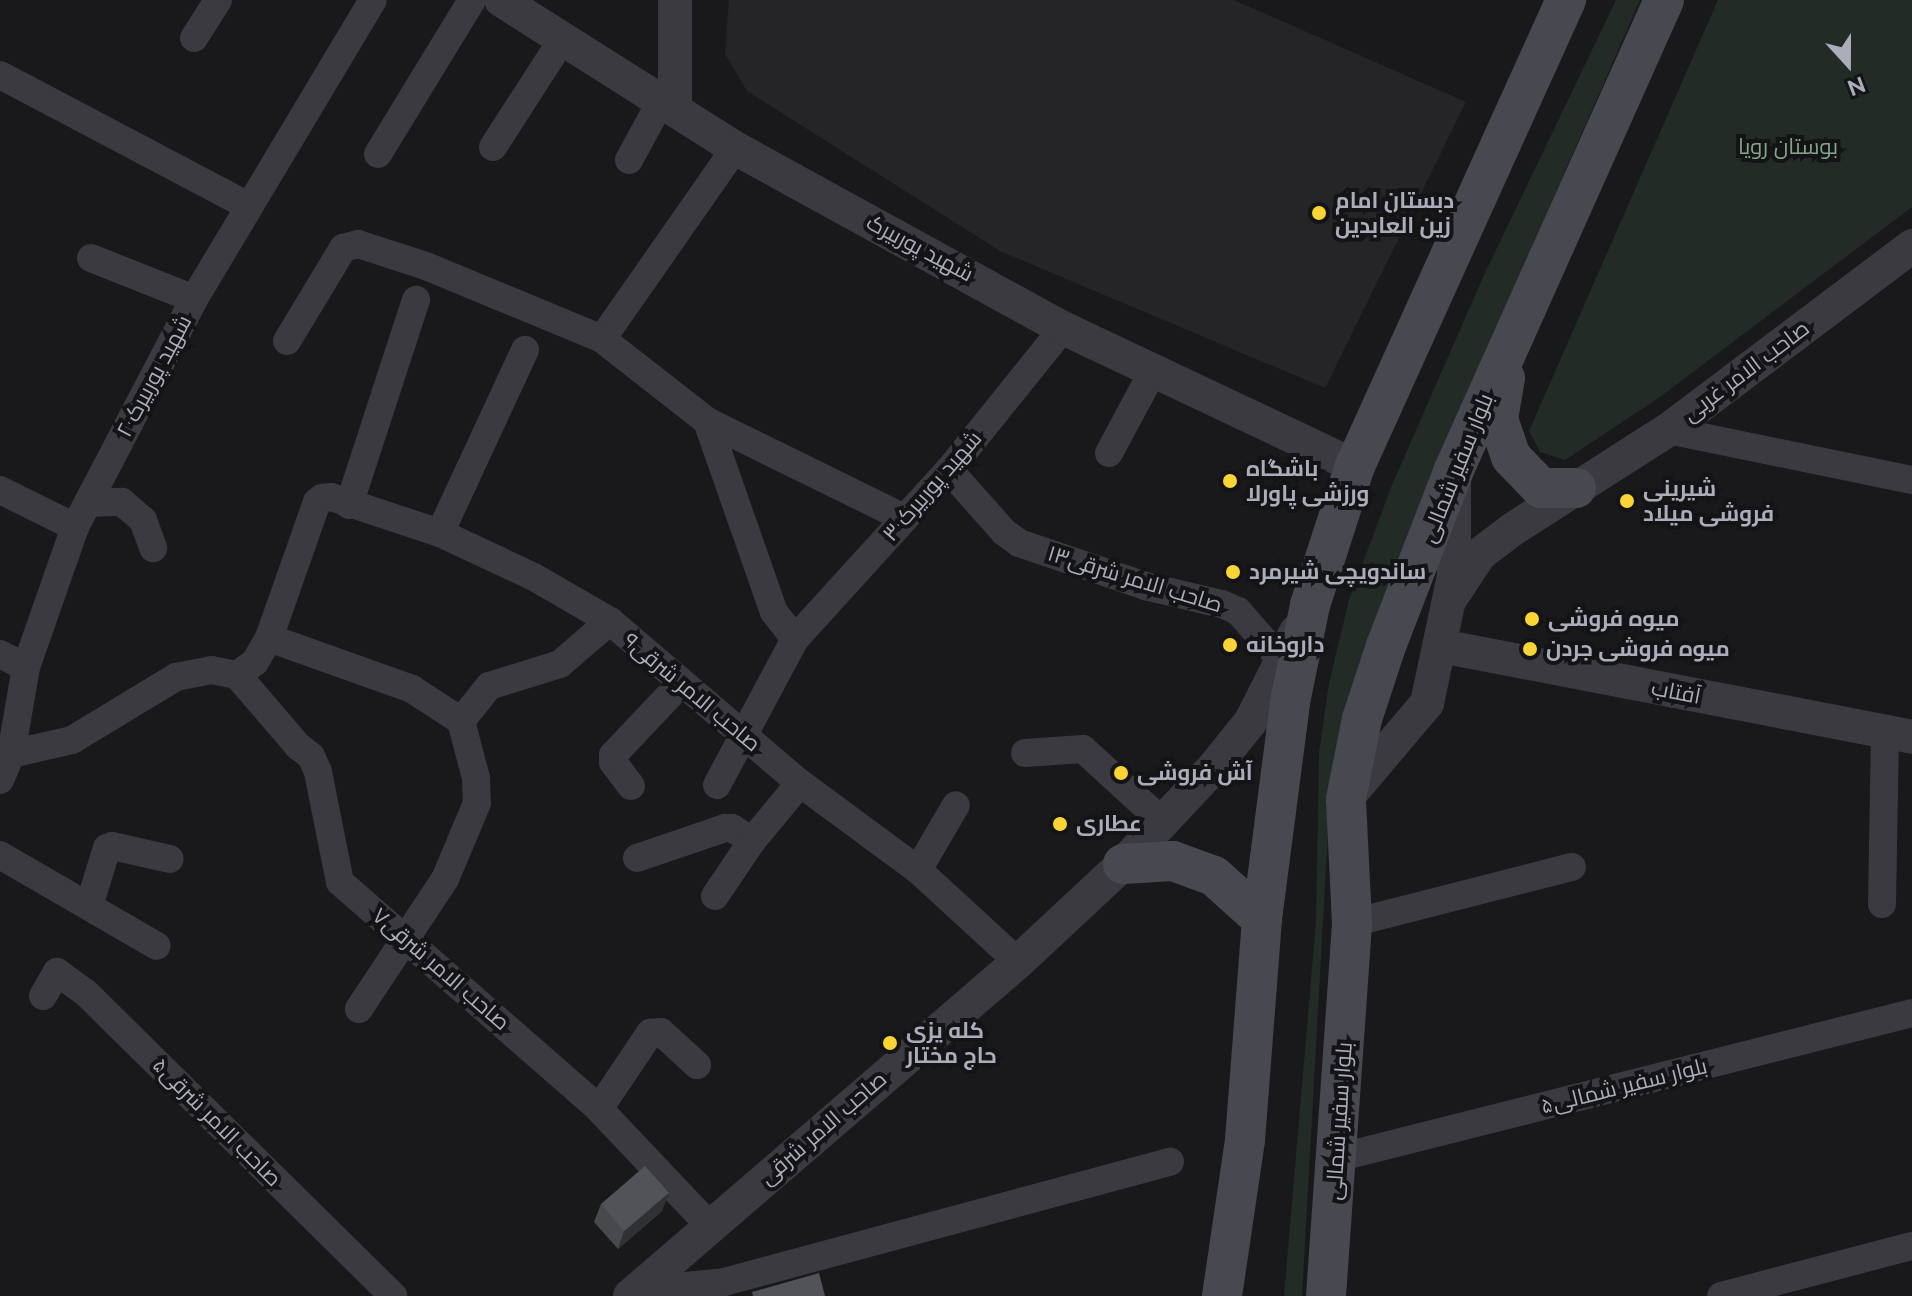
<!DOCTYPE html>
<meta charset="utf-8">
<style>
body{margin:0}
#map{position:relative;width:1912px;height:1296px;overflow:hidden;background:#19191b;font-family:Raleway,Cairo,sans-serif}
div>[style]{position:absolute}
.built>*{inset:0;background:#252528}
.green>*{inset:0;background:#222b25}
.minor>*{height:28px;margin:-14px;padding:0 14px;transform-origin:14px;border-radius:14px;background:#3a3a40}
.tertiary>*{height:34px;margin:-17px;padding:0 17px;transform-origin:17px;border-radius:17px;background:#3a3a40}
.secondary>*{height:40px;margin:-20px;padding:0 20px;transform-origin:20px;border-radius:20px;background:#474850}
.wall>*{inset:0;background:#47494d}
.shaded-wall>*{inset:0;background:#303134}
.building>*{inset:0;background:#525359}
.dots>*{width:22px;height:22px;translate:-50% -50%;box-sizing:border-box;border:4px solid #141416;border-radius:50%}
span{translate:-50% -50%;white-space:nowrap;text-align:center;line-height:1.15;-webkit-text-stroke:8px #141416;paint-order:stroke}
.park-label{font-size:22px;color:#81a689}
.poi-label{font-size:22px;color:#abadbb;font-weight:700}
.left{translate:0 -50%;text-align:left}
.street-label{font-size:22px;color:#abadbb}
.north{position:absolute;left:1808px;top:24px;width:80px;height:80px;-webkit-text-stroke:6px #141416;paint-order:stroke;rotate:159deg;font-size:22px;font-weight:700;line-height:32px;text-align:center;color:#abadbb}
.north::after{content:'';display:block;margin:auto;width:28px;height:36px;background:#abadbb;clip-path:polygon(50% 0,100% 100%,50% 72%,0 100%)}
</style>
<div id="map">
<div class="built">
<i style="clip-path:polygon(729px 0,1234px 0,1466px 102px,1325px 388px,1000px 251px,747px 91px,725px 54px)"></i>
</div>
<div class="green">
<i style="clip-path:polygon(1616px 0,1640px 0,1515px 286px,1331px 779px,1302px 1296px,1284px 1296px,1316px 921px,1319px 753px,1329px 683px,1349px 600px,1392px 485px,1484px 275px)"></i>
<i style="clip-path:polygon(1718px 0,1912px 0,1912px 207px,1660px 397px,1565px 460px,1540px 452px,1529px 431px)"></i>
</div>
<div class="minor">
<i style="left:194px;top:38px;width:45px;rotate:-57.7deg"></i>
<i style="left:0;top:75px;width:280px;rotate:27.8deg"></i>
<i style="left:493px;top:147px;width:127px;rotate:-57.2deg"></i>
<i style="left:378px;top:154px;width:180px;rotate:-58.6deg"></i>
<i style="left:629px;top:160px;width:67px;rotate:-61.5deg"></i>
<i style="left:91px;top:258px;width:111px;rotate:21.7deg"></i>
<i style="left:602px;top:339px;width:233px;rotate:-55.1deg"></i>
<i style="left:287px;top:341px;width:109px;rotate:-58.9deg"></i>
<i style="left:343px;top:248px;width:16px;rotate:-15deg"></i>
<i style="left:358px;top:244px;width:71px;rotate:17.9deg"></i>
<i style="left:426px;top:266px;width:191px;rotate:22.5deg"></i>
<i style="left:602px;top:339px;width:133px;rotate:38deg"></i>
<i style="left:707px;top:421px;width:220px;rotate:26.2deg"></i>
<i style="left:707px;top:421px;width:202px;rotate:70.7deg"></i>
<i style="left:774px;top:612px;width:34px;rotate:52deg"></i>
<i style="left:1668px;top:430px;width:249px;rotate:11.6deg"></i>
<i style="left:1109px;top:453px;width:93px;rotate:-61.8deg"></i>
<i style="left:949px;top:470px;width:83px;rotate:48.4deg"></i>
<i style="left:1004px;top:532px;width:19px;rotate:36deg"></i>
<i style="left:1019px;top:543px;width:133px;rotate:18.8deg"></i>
<i style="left:1145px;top:586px;width:79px;rotate:13.2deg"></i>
<i style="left:1222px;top:604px;width:17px;rotate:24deg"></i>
<i style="left:1238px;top:611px;width:67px;rotate:48.7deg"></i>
<i style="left:0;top:490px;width:84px;rotate:26.3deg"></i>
<i style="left:88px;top:503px;width:34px;rotate:-2deg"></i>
<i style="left:122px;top:502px;width:28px;rotate:41deg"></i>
<i style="left:143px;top:520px;width:30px;rotate:70deg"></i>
<i style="left:349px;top:505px;width:216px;rotate:-71.9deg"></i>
<i style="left:440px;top:533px;width:202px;rotate:-65.1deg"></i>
<i style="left:269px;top:638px;width:152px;rotate:19.6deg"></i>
<i style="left:412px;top:689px;width:59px;rotate:33.1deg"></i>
<i style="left:461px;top:721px;width:59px;rotate:75.3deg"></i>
<i style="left:476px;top:778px;width:25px;rotate:88deg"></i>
<i style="left:477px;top:803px;width:82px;rotate:112.8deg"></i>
<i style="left:445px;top:879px;width:156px;rotate:123.5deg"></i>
<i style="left:0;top:654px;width:29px;rotate:27deg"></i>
<i style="left:237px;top:675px;width:22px;rotate:-36deg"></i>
<i style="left:255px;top:662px;width:28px;rotate:-60deg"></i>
<i style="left:269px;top:638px;width:144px;rotate:-70.6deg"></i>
<i style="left:317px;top:502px;width:6px;rotate:-39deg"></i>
<i style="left:322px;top:498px;width:9px;rotate:-6deg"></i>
<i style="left:331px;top:497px;width:115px;rotate:18.3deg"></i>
<i style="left:440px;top:533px;width:104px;rotate:25.1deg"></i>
<i style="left:534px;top:577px;width:88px;rotate:30.1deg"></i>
<i style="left:610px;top:621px;width:250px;rotate:40.5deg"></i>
<i style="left:800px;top:783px;width:147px;rotate:36.4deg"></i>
<i style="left:918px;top:870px;width:136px;rotate:42.6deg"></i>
<i style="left:237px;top:675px;width:94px;rotate:49.3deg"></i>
<i style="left:298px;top:746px;width:16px;rotate:38deg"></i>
<i style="left:311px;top:756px;width:17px;rotate:66deg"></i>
<i style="left:318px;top:772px;width:112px;rotate:78.7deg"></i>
<i style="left:340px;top:882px;width:344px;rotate:41.2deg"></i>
<i style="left:599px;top:1109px;width:161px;rotate:46.5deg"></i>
<i style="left:461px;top:721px;width:45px;rotate:-51.3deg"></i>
<i style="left:489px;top:686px;width:74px;rotate:-17.2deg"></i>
<i style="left:560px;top:664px;width:66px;rotate:-40.7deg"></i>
<i style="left:1025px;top:753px;width:58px;rotate:-3.9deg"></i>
<i style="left:1083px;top:749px;width:108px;rotate:42.4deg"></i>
<i style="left:11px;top:754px;width:63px;rotate:-12.9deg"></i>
<i style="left:72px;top:740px;width:122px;rotate:-31.2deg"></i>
<i style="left:176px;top:677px;width:36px;rotate:-11deg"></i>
<i style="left:211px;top:670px;width:26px;rotate:11deg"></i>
<i style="left:0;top:780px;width:28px;rotate:-67deg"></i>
<i style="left:11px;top:754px;width:88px;rotate:-80.2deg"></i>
<i style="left:26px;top:667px;width:148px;rotate:-70.7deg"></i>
<i style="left:75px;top:527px;width:257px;rotate:-62.4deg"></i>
<i style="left:194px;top:299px;width:348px;rotate:-59.1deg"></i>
<i style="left:717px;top:785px;width:166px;rotate:-61.9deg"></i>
<i style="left:795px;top:639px;width:229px;rotate:-47.7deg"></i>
<i style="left:949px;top:470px;width:182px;rotate:-51.2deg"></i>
<i style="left:631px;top:786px;width:30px;rotate:-127deg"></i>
<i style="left:613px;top:762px;width:7px;rotate:-90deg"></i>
<i style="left:613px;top:755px;width:99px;rotate:-46.6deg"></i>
<i style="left:0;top:855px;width:181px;rotate:30.1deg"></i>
<i style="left:637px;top:858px;width:93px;rotate:-18.8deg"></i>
<i style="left:725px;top:828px;width:7px"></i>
<i style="left:732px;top:828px;width:24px;rotate:33deg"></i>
<i style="left:918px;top:870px;width:75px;rotate:-59.7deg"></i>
<i style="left:715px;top:896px;width:66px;rotate:-56.1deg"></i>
<i style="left:752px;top:841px;width:75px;rotate:-50.4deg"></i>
<i style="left:1882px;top:904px;width:171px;rotate:-89deg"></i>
<i style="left:89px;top:906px;width:61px;rotate:-72.8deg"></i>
<i style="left:107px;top:848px;width:5px;rotate:-22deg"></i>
<i style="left:112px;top:846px;width:59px;rotate:12.6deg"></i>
<i style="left:1352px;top:923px;width:227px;rotate:-14.3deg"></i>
<i style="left:43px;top:996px;width:28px;rotate:-60deg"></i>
<i style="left:57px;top:972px;width:34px;rotate:36deg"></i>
<i style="left:85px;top:992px;width:433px;rotate:44.6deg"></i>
<i style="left:599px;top:1109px;width:92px;rotate:-56.1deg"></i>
<i style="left:650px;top:1033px;width:11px;rotate:-5deg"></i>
<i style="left:661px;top:1032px;width:49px;rotate:42.5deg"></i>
<i style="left:1337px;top:1158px;width:593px;rotate:-14.15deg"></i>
<i style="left:636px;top:1291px;width:88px;rotate:-5.8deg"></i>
<i style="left:724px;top:1282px;width:462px;rotate:-15.1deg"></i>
<i style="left:1721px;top:1296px;width:197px;rotate:-14.7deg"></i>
</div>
<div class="tertiary">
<i style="left:501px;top:0;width:277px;rotate:32.3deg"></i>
<i style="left:735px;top:148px;width:374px;rotate:28.8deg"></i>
<i style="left:1063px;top:328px;width:323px;rotate:25.3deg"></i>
<i style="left:675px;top:0;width:110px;rotate:90deg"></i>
<i style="left:1451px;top:598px;width:53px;rotate:-56.6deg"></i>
<i style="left:1480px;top:554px;width:41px;rotate:-37.1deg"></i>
<i style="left:1513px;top:529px;width:184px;rotate:-32.6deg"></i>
<i style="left:1668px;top:430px;width:306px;rotate:-37deg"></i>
<i style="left:1441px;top:646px;width:480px;rotate:10.9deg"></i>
<i style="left:1346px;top:799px;width:126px;rotate:-49.8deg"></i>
<i style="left:1427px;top:703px;width:130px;rotate:-78deg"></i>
<i style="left:1454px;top:576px;width:96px;rotate:-90deg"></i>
<i style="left:630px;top:1296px;width:512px;rotate:-40.72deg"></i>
<i style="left:1018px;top:962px;width:144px;rotate:-43deg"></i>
<i style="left:1123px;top:864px;width:134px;rotate:-46.8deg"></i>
<i style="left:1215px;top:766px;width:58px;rotate:-51.3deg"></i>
<i style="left:1251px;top:721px;width:100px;rotate:-63.2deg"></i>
</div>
<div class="secondary">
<i style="left:1505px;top:378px;width:42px;rotate:99.7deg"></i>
<i style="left:1498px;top:419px;width:40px;rotate:71.1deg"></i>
<i style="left:1511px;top:457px;width:43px;rotate:45.9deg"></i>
<i style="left:1541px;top:488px;width:35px"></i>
<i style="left:1123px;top:864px;width:50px;rotate:-3.4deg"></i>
<i style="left:1173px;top:861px;width:44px;rotate:20.1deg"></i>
<i style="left:1214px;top:876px;width:64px;rotate:41.9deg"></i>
<i style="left:1222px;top:1296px;width:158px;rotate:-81.6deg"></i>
<i style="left:1245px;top:1140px;width:222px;rotate:-85.6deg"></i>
<i style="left:1262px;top:919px;width:224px;rotate:-82.6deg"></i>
<i style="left:1291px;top:697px;width:94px;rotate:-78.3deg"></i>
<i style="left:1310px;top:605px;width:146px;rotate:-72.1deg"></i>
<i style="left:1355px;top:466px;width:512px;rotate:-65.64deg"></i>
<i style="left:1326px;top:1296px;width:374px;rotate:-86deg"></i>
<i style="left:1352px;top:923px;width:124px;rotate:-92.8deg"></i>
<i style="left:1346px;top:799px;width:82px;rotate:-78.7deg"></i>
<i style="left:1362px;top:719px;width:77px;rotate:-71.8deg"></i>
<i style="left:1386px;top:646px;width:186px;rotate:-68.9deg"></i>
<i style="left:1453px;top:472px;width:517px;rotate:-65.91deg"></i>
</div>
<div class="wall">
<i style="clip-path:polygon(601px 1204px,662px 1211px,618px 1249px,594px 1222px)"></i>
</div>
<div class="shaded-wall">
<i style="clip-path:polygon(669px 1193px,662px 1211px,618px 1249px,624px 1231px)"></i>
</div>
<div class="building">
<i style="clip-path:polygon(645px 1166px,669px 1193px,624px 1231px,601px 1204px)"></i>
<i style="clip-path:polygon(819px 1273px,825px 1296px,753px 1296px,752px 1292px)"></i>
</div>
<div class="dots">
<i style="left:1319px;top:213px;background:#f8d534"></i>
<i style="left:1230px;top:481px;background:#f8d534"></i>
<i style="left:1627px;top:501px;background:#f8d534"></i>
<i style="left:1233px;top:572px;background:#f8d534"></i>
<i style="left:1532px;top:619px;background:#f8d534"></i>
<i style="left:1230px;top:645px;background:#f8d534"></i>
<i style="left:1530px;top:649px;background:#f8d534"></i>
<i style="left:1121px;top:773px;background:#f8d534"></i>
<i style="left:1060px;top:824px;background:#f8d534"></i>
<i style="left:890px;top:1043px;background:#f8d534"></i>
</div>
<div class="park-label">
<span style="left:1788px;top:147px">بوستان رویا</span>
</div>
<div class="poi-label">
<span class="left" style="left:1335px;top:213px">دبستان امام<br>زین العابدین</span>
<span class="left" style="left:1246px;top:481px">باشگاه<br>ورزشی پاورلا</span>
<span class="left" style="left:1643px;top:501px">شیرینی<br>فروشی میلاد</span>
<span class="left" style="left:1249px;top:572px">ساندویچی شیرمرد</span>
<span class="left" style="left:1548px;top:619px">میوه فروشی</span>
<span class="left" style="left:1246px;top:645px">داروخانه</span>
<span class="left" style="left:1546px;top:649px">میوه فروشی جردن</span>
<span class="left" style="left:1137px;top:773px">آش فروشی</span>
<span class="left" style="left:1076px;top:824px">عطاری</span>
<span class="left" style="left:906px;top:1043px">کله پزی<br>حاج مختار</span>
</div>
<div class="street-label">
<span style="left:920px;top:248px;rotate:28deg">شهید پوربیرک</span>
<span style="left:1746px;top:371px;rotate:-37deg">صاحب الامر غربی</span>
<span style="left:154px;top:376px;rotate:-62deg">شهید پوربیرک۲۰</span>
<span style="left:1457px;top:468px;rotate:-68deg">بلوار سفیر شمالی</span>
<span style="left:932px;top:486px;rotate:-49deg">شهید پوربیرک۳۰</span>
<span style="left:1135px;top:579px;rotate:17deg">صاحب الامر شرقی۱۳</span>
<span style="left:692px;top:692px;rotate:40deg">صاحب الامر شرقی۹</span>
<span style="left:1676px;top:692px;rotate:11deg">آفتاب</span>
<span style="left:441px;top:969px;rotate:41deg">صاحب الامر شرقی۷</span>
<span style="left:1624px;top:1086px;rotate:-14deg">بلوار سفیر شمالی۵</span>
<span style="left:1339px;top:1121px;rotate:-86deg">بلوار سفیر شمالی</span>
<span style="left:217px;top:1122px;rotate:45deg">صاحب الامر شرقی۵</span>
<span style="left:823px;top:1128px;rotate:-41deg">صاحب الامر شرقی</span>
</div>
<div class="north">N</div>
</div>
